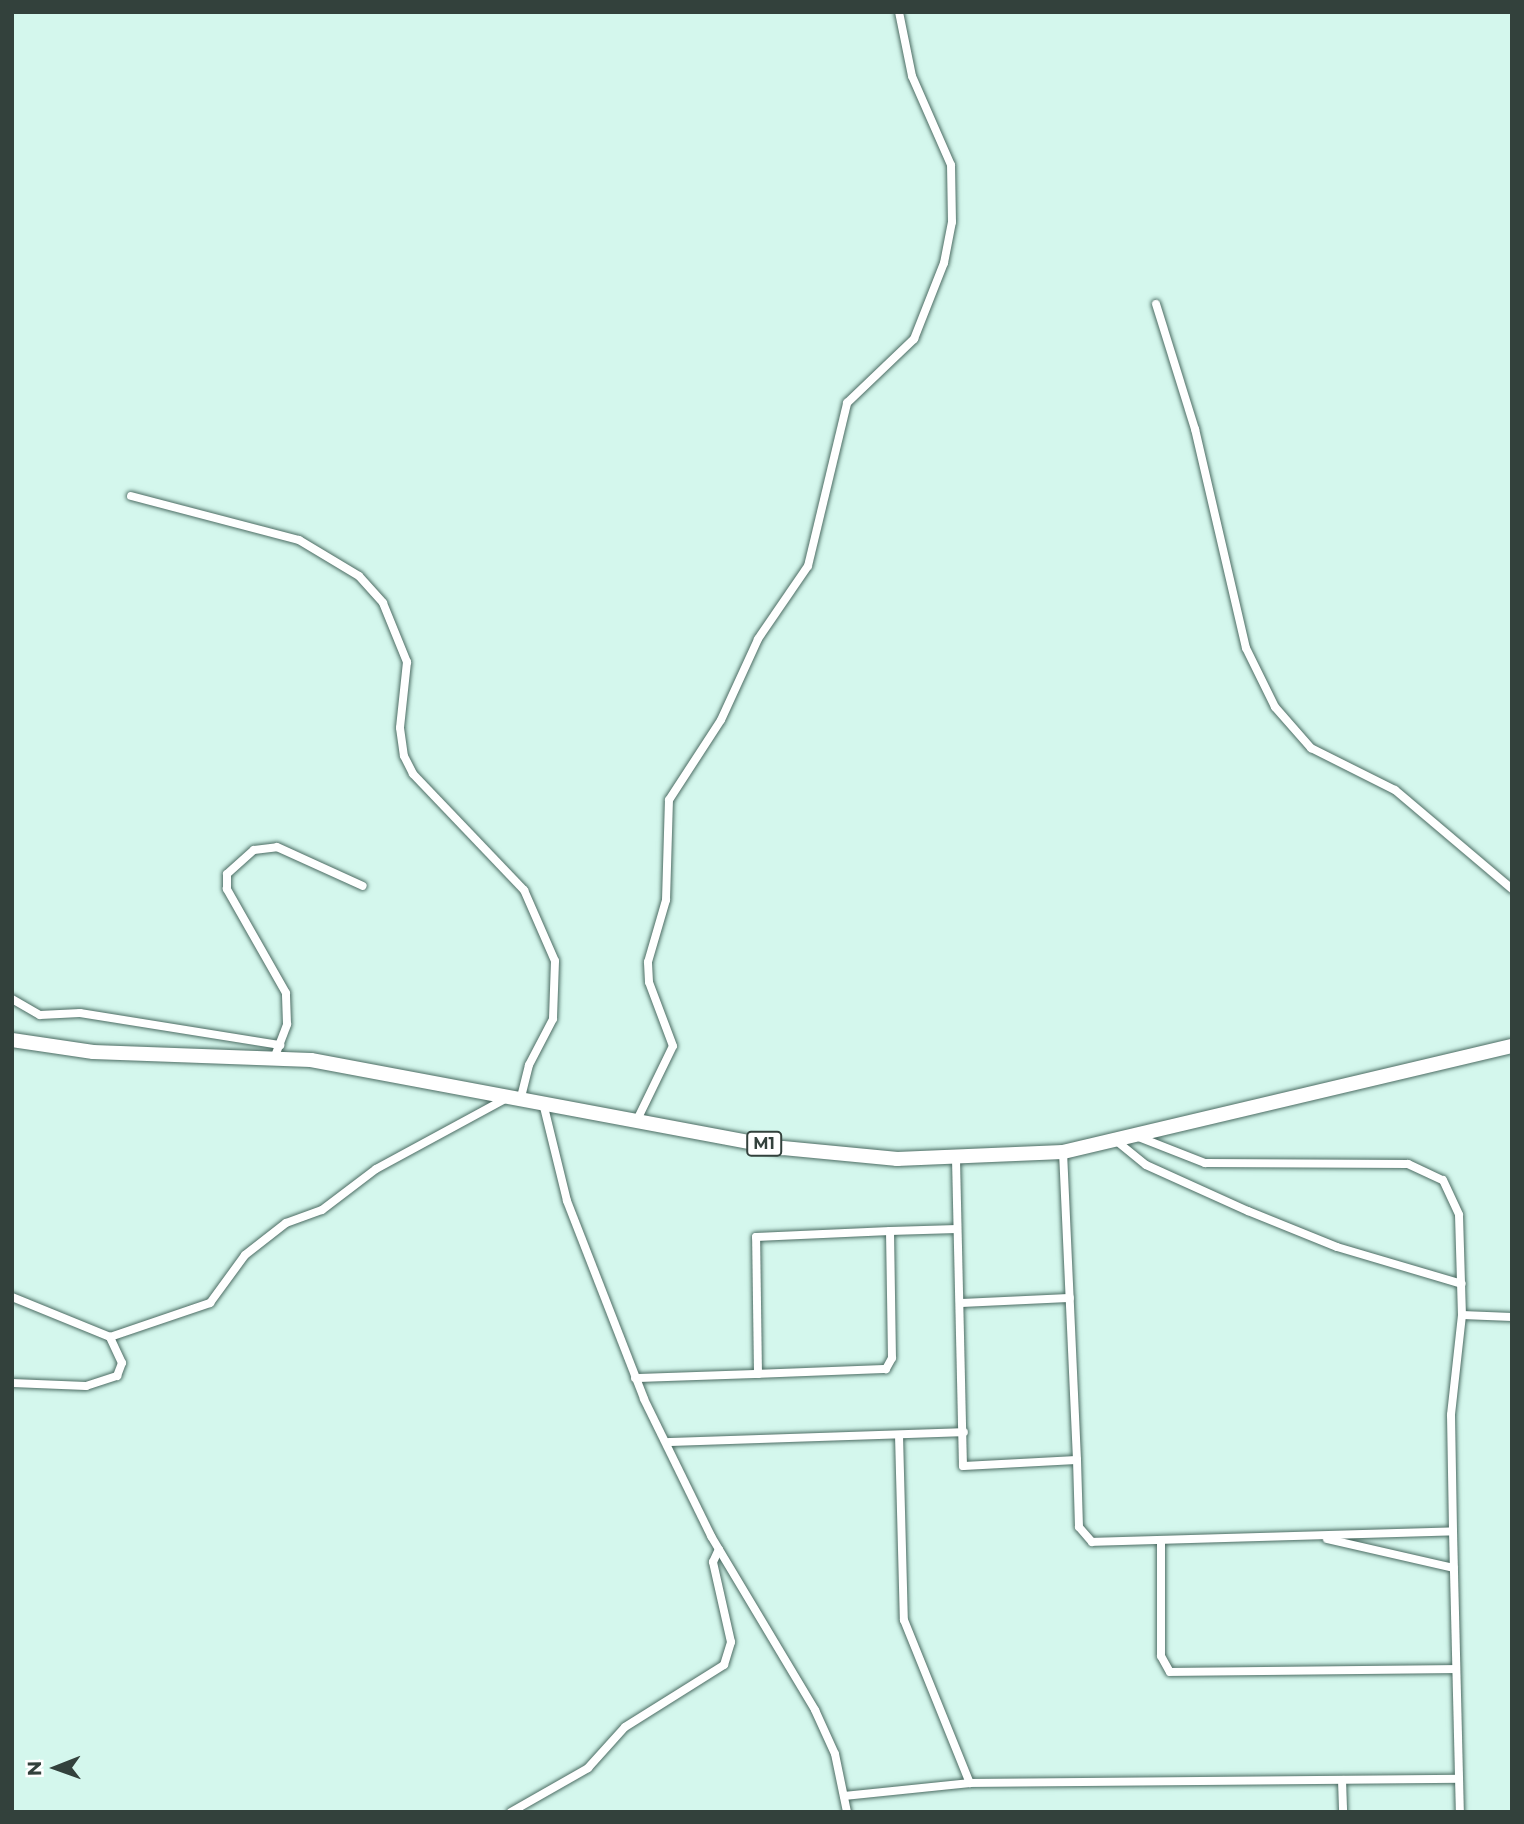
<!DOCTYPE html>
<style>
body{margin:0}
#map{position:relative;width:1524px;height:1824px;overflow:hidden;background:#d4f7ed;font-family:Montserrat,sans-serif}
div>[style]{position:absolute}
.roads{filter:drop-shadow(0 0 2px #4c6c63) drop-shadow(0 0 2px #4c6c63)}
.minor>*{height:8px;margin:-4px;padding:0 4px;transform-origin:4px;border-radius:4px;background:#fff}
.trunk>*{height:14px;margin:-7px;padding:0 7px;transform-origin:7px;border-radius:7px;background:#fff}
span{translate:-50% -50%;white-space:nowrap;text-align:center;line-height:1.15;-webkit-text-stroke:7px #fff;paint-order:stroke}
.shield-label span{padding:2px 5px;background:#fff;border:2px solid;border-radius:5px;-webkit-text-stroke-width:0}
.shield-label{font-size:16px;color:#33413c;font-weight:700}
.frame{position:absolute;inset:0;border:14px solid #33413c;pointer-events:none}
.north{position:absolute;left:21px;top:1733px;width:70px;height:70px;-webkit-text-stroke:5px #fff;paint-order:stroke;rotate:269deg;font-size:19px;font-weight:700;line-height:28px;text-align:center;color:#33413c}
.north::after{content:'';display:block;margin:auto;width:24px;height:32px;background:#33413c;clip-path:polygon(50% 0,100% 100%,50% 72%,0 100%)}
</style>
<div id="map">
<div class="roads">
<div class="minor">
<i style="left:1156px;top:304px;width:131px;rotate:72.7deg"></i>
<i style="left:1195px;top:429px;width:225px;rotate:76.9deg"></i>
<i style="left:1246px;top:648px;width:66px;rotate:63.8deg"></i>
<i style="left:1275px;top:707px;width:55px;rotate:48.7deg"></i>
<i style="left:1311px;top:748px;width:94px;rotate:26.6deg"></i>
<i style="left:1395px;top:790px;width:153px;rotate:40.2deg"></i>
<i style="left:131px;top:496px;width:174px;rotate:14.7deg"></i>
<i style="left:299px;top:540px;width:70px;rotate:31deg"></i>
<i style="left:359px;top:576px;width:36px;rotate:48deg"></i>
<i style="left:383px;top:603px;width:64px;rotate:67.9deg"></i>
<i style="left:407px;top:662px;width:66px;rotate:96.1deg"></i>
<i style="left:400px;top:728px;width:28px;rotate:82deg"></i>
<i style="left:404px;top:756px;width:20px;rotate:63deg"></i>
<i style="left:413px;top:774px;width:161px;rotate:46.3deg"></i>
<i style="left:524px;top:890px;width:77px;rotate:66.4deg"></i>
<i style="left:555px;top:961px;width:58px;rotate:92deg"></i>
<i style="left:553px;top:1019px;width:52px;rotate:117.6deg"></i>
<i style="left:529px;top:1065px;width:34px;rotate:104deg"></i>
<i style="left:12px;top:999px;width:32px;rotate:30deg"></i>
<i style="left:40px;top:1015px;width:40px;rotate:-2.9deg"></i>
<i style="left:80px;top:1013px;width:203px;rotate:9.1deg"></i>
<i style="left:275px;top:1056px;width:34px;rotate:-69deg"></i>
<i style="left:287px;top:1024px;width:31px;rotate:-92deg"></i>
<i style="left:286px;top:993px;width:120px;rotate:-119.6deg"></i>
<i style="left:227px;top:889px;width:15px;rotate:-90deg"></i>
<i style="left:227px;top:874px;width:36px;rotate:-42deg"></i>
<i style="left:254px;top:850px;width:23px;rotate:-7deg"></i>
<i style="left:277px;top:847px;width:94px;rotate:24.4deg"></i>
<i style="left:543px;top:1103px;width:101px;rotate:76.2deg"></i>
<i style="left:567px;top:1201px;width:212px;rotate:68.7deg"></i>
<i style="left:644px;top:1399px;width:153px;rotate:63.9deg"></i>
<i style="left:711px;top:1536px;width:203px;rotate:59.1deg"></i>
<i style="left:815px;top:1710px;width:48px;rotate:65.6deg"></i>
<i style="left:835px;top:1754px;width:59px;rotate:78.3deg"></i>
<i style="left:637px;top:1120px;width:82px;rotate:-64.1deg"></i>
<i style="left:673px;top:1046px;width:68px;rotate:-110.6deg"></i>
<i style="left:649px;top:982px;width:20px;rotate:-93deg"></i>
<i style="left:648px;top:962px;width:65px;rotate:-73.8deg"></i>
<i style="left:666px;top:900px;width:100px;rotate:-88.3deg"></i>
<i style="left:669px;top:800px;width:95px;rotate:-57deg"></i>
<i style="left:721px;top:720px;width:89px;rotate:-65.4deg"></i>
<i style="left:758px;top:639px;width:88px;rotate:-55.6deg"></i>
<i style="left:808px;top:566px;width:168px;rotate:-76.5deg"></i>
<i style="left:847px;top:403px;width:93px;rotate:-43.7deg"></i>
<i style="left:914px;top:339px;width:82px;rotate:-68.5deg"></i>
<i style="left:944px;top:263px;width:42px;rotate:-79deg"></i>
<i style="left:952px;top:222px;width:57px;rotate:-91deg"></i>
<i style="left:951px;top:165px;width:97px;rotate:-113.7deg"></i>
<i style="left:912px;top:76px;width:65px;rotate:-101.5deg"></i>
<i style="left:1136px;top:1136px;width:74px;rotate:21.4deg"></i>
<i style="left:1205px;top:1163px;width:203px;rotate:0.3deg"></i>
<i style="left:1408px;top:1164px;width:38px;rotate:25deg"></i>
<i style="left:1443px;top:1180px;width:38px;rotate:65deg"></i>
<i style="left:1459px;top:1215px;width:100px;rotate:88.3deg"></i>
<i style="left:1462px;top:1315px;width:101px;rotate:96.3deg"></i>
<i style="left:1451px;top:1415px;width:116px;rotate:89deg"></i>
<i style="left:1114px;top:1139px;width:41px;rotate:39.1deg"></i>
<i style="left:1146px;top:1165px;width:112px;rotate:24.3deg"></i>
<i style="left:1248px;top:1211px;width:96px;rotate:22deg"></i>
<i style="left:1337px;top:1247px;width:130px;rotate:16.5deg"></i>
<i style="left:956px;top:1159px;width:307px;rotate:88.7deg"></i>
<i style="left:963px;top:1466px;width:114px;rotate:-3deg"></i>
<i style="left:1077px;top:1460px;width:308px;rotate:-92.6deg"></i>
<i style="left:890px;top:1231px;width:127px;rotate:89.1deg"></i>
<i style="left:892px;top:1358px;width:13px;rotate:119deg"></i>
<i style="left:886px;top:1369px;width:128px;rotate:177.8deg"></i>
<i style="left:758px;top:1374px;width:137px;rotate:-90.8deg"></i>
<i style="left:756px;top:1237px;width:134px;rotate:-2.6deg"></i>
<i style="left:890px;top:1231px;width:67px;rotate:-1.7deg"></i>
<i style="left:12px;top:1297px;width:106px;rotate:22.2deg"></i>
<i style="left:110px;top:1337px;width:106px;rotate:-18.8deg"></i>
<i style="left:210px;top:1303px;width:59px;rotate:-53.9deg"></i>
<i style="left:245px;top:1255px;width:52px;rotate:-38deg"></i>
<i style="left:286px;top:1223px;width:38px;rotate:-20deg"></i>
<i style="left:322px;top:1210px;width:68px;rotate:-37.2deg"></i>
<i style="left:376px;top:1169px;width:149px;rotate:-28.5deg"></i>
<i style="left:960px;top:1303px;width:110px;rotate:-2.6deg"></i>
<i style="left:1462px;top:1315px;width:50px;rotate:2.3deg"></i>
<i style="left:635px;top:1378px;width:123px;rotate:-1.9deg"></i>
<i style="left:12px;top:1383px;width:74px;rotate:2.3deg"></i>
<i style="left:86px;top:1386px;width:33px;rotate:-18deg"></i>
<i style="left:117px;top:1376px;width:14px;rotate:-69deg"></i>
<i style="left:122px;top:1363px;width:29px;rotate:-115deg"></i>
<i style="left:899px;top:1435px;width:185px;rotate:88.5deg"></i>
<i style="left:904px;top:1620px;width:176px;rotate:68deg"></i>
<i style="left:667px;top:1442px;width:297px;rotate:-1.9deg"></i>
<i style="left:1077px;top:1460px;width:67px;rotate:88.3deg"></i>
<i style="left:1079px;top:1527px;width:20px;rotate:49deg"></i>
<i style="left:1092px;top:1542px;width:361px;rotate:-1.7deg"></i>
<i style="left:1453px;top:1531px;width:281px;rotate:88.6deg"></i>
<i style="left:1327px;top:1539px;width:130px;rotate:12.9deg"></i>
<i style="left:1161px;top:1542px;width:114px;rotate:90deg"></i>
<i style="left:1161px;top:1656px;width:18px;rotate:61deg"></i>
<i style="left:1170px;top:1672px;width:286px;rotate:-0.6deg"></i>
<i style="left:1342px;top:1780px;width:32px;rotate:88deg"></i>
<i style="left:844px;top:1796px;width:127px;rotate:-5.9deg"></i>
<i style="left:970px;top:1783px;width:489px;rotate:-0.5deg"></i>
<i style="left:511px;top:1812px;width:89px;rotate:-29.7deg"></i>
<i style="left:588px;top:1768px;width:55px;rotate:-47.9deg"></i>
<i style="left:625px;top:1727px;width:117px;rotate:-32.1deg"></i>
<i style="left:724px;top:1665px;width:24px;rotate:-73deg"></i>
<i style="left:731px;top:1642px;width:82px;rotate:-102.7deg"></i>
<i style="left:713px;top:1562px;width:14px;rotate:-65deg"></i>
</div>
<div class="trunk">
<i style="left:12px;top:1040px;width:82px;rotate:8.4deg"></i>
<i style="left:93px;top:1052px;width:218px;rotate:2.1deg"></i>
<i style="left:311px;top:1060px;width:480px;rotate:10.6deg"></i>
<i style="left:783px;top:1148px;width:115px;rotate:5.5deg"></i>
<i style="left:897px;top:1159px;width:166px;rotate:-2.4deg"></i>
<i style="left:1063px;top:1152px;width:461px;rotate:-13.3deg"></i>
</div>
</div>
<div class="shield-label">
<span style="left:764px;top:1144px">M1</span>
</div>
<div class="frame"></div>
<div class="north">N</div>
</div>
